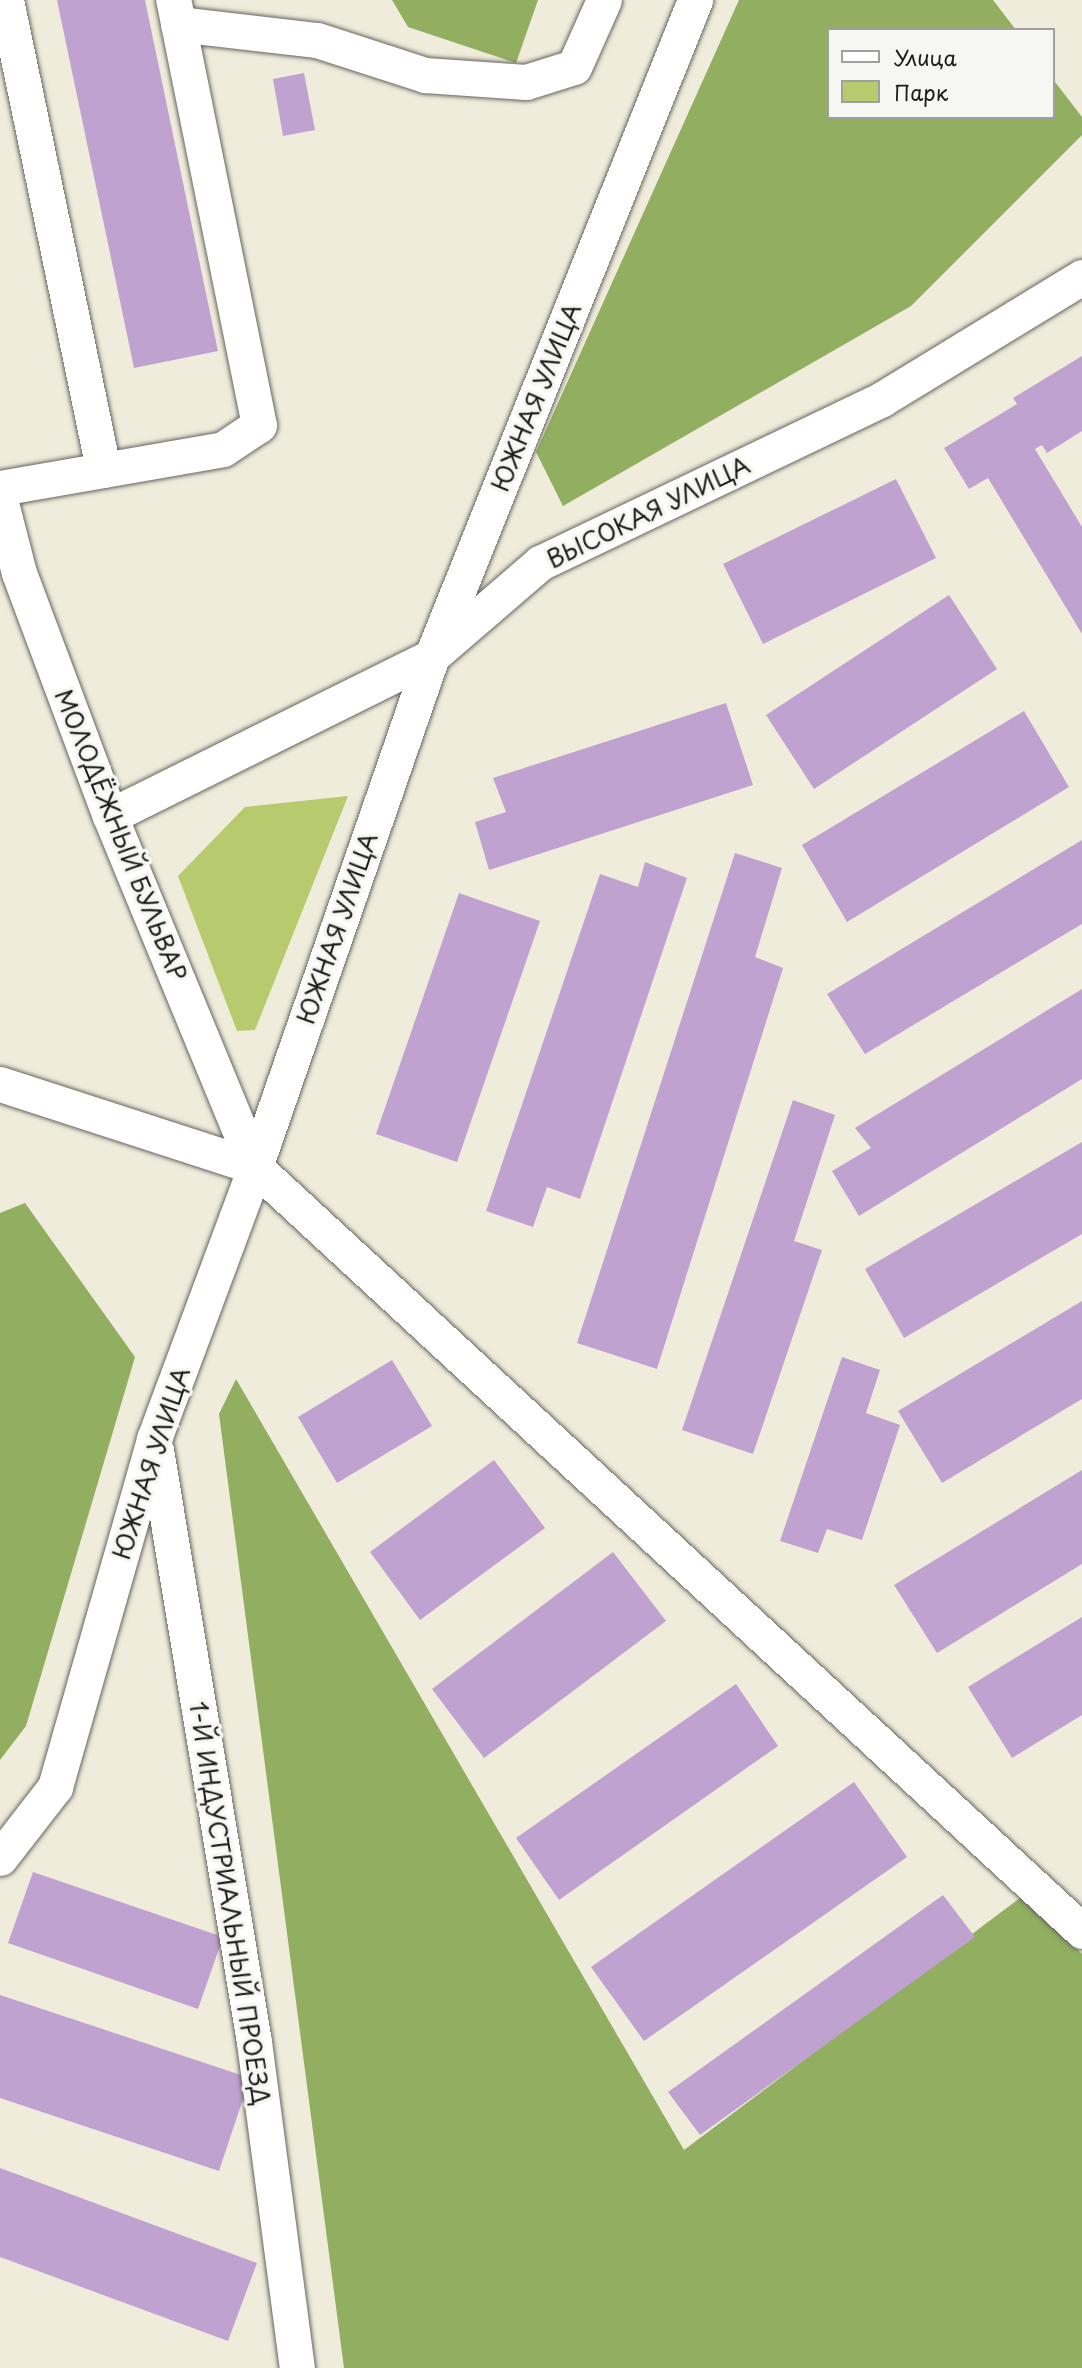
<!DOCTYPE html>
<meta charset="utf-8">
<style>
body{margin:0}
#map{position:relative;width:1082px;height:2368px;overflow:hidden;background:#f0ecdb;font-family:"Playpen Sans",sans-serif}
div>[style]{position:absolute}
.green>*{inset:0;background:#b7ca6e}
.forest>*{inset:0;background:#91ae61}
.building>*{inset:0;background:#c0a2d0}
.roads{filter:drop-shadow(0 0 2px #66655f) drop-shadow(0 0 2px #66655f)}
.minor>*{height:35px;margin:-17.5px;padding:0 17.5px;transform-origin:17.5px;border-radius:17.5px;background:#fff}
span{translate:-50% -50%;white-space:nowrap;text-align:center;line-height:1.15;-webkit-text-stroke:7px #f6f6f2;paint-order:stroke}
.street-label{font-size:24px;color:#1c1c1c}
.legend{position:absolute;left:827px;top:28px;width:228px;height:91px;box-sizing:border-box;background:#f6f6f2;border:2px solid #9f9f9c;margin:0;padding:9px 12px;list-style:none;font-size:21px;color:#1c1c1c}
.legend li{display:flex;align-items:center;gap:14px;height:35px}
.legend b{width:35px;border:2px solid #9f9f9c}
</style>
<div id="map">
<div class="green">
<i style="clip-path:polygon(348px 796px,255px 1030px,237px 1031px,178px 876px,245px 807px)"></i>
</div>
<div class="forest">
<i style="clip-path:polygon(392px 0,538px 0,516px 63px,408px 27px)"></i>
<i style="clip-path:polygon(739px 0,993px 0,1016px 30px,828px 30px,828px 117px,1052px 117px,1052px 78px,1082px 117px,1082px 135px,911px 306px,563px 506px,536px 452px)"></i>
<i style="clip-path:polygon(25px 1203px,135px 1357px,26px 1726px,0 1760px,0 1213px)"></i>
<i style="clip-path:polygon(236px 1379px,684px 2150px,1024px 1895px,1082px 1954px,1082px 2368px,344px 2368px,219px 1414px)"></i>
</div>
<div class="building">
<i style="clip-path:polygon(57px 0,145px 0,218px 351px,134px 368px)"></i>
<i style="clip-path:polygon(304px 73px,315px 130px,283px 136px,273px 79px)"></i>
<i style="clip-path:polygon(1082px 356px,1082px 431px,1047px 453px,1042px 445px,1035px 449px,1082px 527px,1082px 634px,988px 478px,969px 489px,944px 448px,1017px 404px,1013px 398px)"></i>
<i style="clip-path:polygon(896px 479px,936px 558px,763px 644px,723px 564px)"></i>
<i style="clip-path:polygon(949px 595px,997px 669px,814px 789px,766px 715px)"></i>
<i style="clip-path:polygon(726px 703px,753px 785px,489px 870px,475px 822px,506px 812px,493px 778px)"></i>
<i style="clip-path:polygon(1024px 711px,1069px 787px,847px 922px,802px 845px)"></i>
<i style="clip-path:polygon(1082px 840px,1082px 924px,865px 1054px,827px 994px)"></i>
<i style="clip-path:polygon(735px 853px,782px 868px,755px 957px,783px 968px,657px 1369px,577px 1343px)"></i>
<i style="clip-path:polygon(645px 862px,687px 878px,580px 1199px,547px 1187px,533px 1227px,486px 1211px,600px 874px,638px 887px)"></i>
<i style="clip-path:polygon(459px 893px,540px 921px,457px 1162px,376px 1134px)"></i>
<i style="clip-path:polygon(1082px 989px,1082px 1079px,859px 1216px,832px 1171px,871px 1148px,855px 1128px)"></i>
<i style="clip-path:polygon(793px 1100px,835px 1115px,794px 1241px,822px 1250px,753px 1454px,682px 1430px)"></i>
<i style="clip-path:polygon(1082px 1142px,1082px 1234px,904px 1338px,865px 1269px)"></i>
<i style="clip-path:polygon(1082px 1301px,1082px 1399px,942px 1483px,898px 1411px)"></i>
<i style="clip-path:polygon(842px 1357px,880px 1370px,866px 1413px,900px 1425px,862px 1540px,827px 1529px,818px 1553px,780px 1541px)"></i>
<i style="clip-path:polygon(392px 1360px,432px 1426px,337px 1483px,298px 1417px)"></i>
<i style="clip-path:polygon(494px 1460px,545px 1528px,420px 1620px,370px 1552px)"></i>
<i style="clip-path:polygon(1082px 1470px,1082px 1564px,937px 1653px,894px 1585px)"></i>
<i style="clip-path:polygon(613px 1552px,666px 1621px,484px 1758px,432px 1689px)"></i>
<i style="clip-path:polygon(1082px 1617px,1082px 1715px,1012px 1758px,968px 1687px)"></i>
<i style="clip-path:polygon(736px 1684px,778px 1746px,559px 1900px,516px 1838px)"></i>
<i style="clip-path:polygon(854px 1782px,907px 1857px,644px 2041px,591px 1967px)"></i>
<i style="clip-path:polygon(33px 1872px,223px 1937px,198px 2009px,8px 1943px)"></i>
<i style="clip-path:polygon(943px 1895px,975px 1937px,700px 2135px,668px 2092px)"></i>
<i style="clip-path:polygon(0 1995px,250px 2078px,219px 2171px,0 2098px)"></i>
<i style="clip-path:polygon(0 2168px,257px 2263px,228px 2341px,0 2257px)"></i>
</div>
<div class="roads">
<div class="minor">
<i style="left:6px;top:0;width:480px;rotate:78.3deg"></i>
<i style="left:178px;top:24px;width:140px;rotate:6.6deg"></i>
<i style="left:317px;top:40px;width:114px;rotate:18deg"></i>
<i style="left:425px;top:75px;width:101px;rotate:4deg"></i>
<i style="left:526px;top:82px;width:50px;rotate:-17.4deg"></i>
<i style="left:574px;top:67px;width:73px;rotate:-65.9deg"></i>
<i style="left:0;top:488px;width:226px;rotate:-9.9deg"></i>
<i style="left:223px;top:449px;width:43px;rotate:-33.7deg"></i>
<i style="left:259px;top:425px;width:434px;rotate:-101.4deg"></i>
<i style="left:0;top:499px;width:76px;rotate:75.6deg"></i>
<i style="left:19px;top:573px;width:259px;rotate:69.5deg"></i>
<i style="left:110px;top:816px;width:380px;rotate:67.6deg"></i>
<i style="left:255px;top:1167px;width:1126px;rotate:42.73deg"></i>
<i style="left:110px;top:816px;width:360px;rotate:-26.4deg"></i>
<i style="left:432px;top:656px;width:143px;rotate:-40.7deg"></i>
<i style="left:540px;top:563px;width:379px;rotate:-25.6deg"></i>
<i style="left:882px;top:399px;width:234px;rotate:-31.4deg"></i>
<i style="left:0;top:1084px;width:268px;rotate:18deg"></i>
<i style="left:156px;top:1450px;width:600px;rotate:80.6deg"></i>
<i style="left:254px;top:2042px;width:329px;rotate:82.5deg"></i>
<i style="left:0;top:1858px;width:90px;rotate:-52.2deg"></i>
<i style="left:55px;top:1787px;width:362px;rotate:-74.1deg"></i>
<i style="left:154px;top:1439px;width:290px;rotate:-69.6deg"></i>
<i style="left:255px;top:1167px;width:541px;rotate:-70.89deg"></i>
<i style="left:432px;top:656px;width:707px;rotate:-68.15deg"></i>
</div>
</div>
<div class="street-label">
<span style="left:536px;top:397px;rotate:-68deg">ЮЖНАЯ УЛИЦА</span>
<span style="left:648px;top:512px;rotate:-26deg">ВЫСОКАЯ УЛИЦА</span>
<span style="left:121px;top:835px;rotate:68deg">МОЛОДЁЖНЫЙ БУЛЬВАР</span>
<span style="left:337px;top:928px;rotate:-71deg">ЮЖНАЯ УЛИЦА</span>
<span style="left:151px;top:1463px;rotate:-72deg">ЮЖНАЯ УЛИЦА</span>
<span style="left:230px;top:1903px;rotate:81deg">1-Й ИНДУСТРИАЛЬНЫЙ ПРОЕЗД</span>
</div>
<ul class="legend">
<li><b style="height:9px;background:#fff"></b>Улица</li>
<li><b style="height:19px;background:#b7ca6e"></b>Парк</li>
</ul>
</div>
